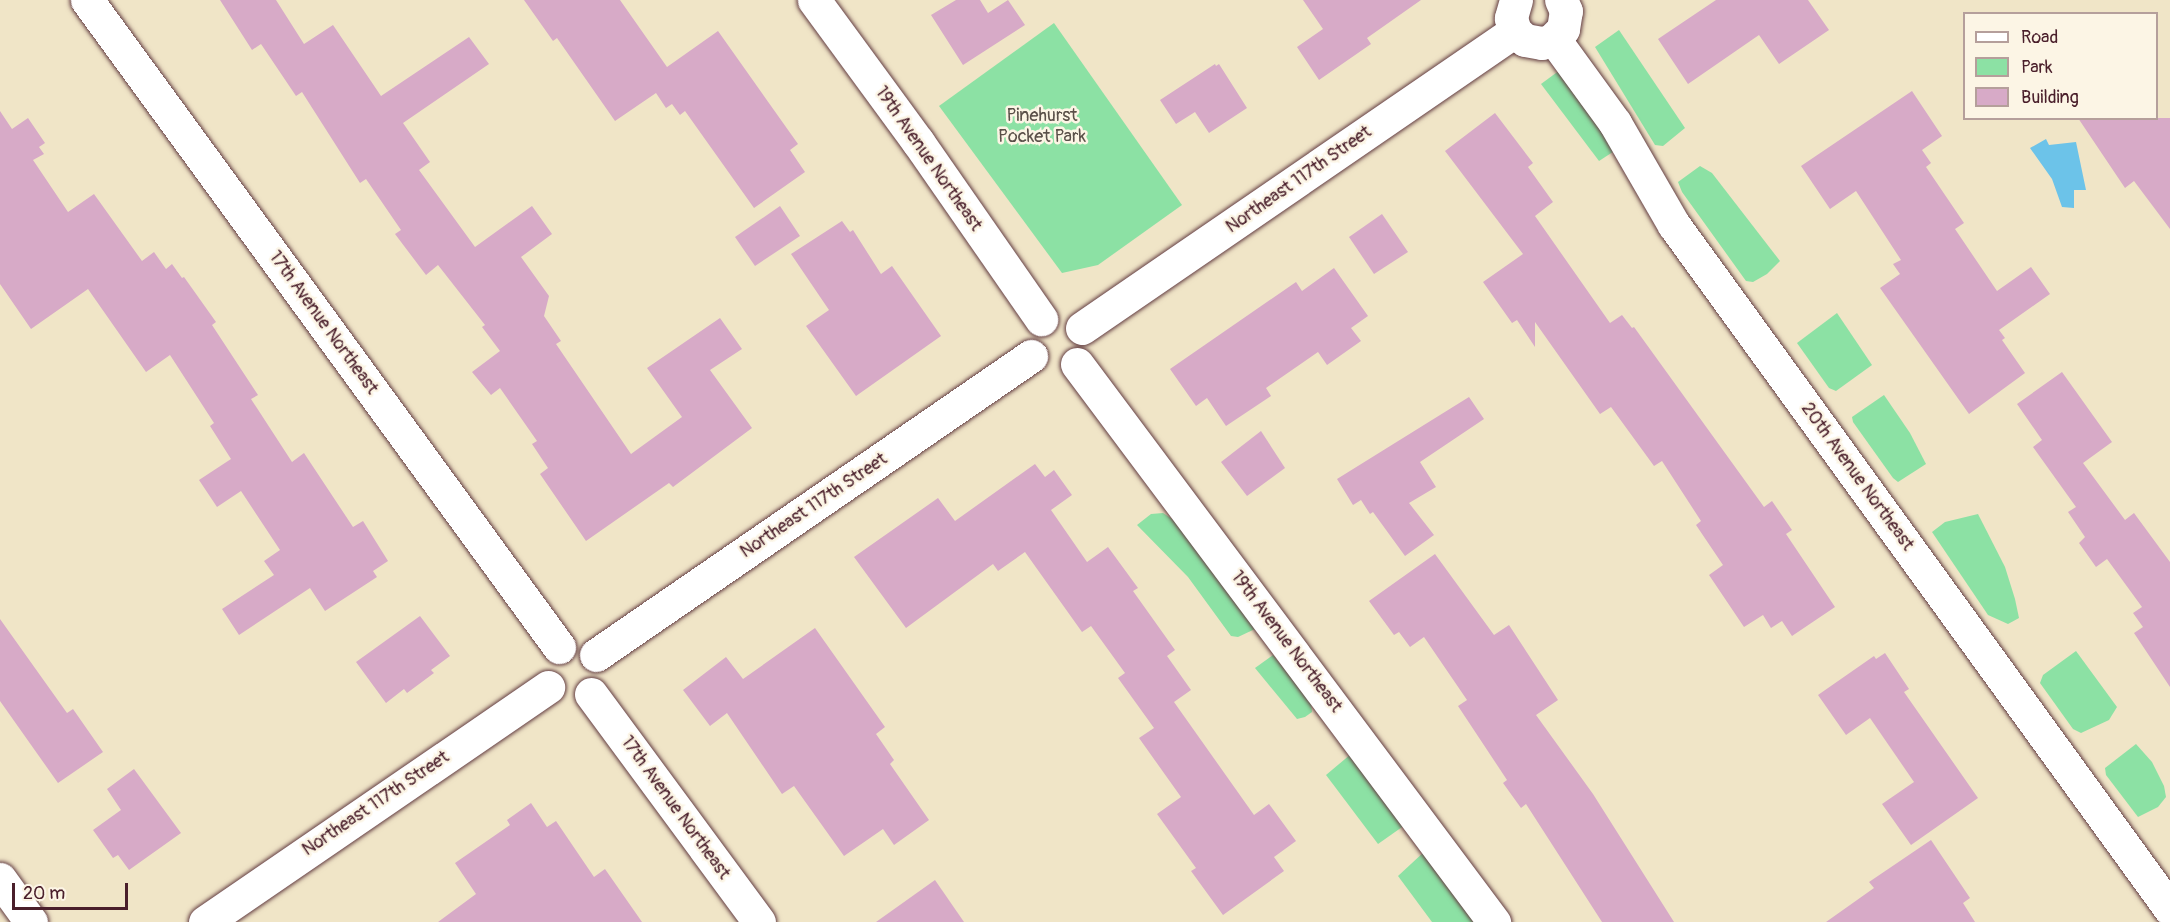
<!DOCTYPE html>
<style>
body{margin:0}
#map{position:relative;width:2170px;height:922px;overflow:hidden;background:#f0e5c7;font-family:Pangolin,sans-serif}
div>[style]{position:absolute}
.green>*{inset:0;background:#8ce1a4}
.water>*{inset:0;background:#6cc3e9}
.building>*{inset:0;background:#d7aac7}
.roads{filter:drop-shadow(0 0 2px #633d42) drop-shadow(0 0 2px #633d42)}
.street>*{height:33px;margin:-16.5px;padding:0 16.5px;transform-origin:16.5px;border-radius:16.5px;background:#fff}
span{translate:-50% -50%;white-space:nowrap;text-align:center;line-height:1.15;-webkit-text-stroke:5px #fcf5e5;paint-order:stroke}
.park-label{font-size:18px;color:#5a5049}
.street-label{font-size:18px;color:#4a1f2b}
.legend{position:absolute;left:1963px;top:12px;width:195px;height:108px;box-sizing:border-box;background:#fcf5e5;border:2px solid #b59f9b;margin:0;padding:8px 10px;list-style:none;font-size:18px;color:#4a1f2b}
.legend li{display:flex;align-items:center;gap:12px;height:30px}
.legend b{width:30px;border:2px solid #b59f9b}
.scale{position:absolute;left:12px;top:883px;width:116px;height:27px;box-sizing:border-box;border:3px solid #4a1f2b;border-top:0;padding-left:8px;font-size:18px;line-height:21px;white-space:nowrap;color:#4a1f2b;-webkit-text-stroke:4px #fcf5e5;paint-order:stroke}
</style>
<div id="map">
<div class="green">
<i style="clip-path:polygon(1054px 23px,1182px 205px,1098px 265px,1062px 273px,939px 106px)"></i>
<i style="clip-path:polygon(1619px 30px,1685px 128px,1663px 146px,1655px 145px,1595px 47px)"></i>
<i style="clip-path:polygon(1560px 70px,1619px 148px,1599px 161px,1541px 84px)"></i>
<i style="clip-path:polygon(1700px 166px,1712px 173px,1780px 261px,1767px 274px,1753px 282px,1746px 281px,1682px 192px,1678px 182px)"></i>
<i style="clip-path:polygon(1837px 313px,1872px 365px,1836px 391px,1829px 388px,1797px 343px)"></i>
<i style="clip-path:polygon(1884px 395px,1910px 433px,1926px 464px,1898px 482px,1893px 478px,1853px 422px,1852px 417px)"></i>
<i style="clip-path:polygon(1163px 513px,1177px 522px,1255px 629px,1238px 637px,1231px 636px,1188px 577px,1137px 525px,1151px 514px)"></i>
<i style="clip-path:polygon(1978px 514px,2005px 567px,2015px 599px,2019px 618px,2008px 624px,1988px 615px,1932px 532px,1945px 522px)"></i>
<i style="clip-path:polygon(2076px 651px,2117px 707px,2109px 720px,2081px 733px,2073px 729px,2040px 683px,2043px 675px)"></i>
<i style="clip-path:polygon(1273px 655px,1311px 702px,1312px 712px,1305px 717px,1297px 719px,1255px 668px)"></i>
<i style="clip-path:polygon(2136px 744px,2152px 762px,2164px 786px,2166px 797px,2158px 807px,2138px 817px,2106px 775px,2105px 768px)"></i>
<i style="clip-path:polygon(1351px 754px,1405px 825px,1378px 844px,1326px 775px)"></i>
<i style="clip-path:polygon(1425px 851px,1474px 922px,1432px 922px,1398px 876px)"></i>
</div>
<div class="water">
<i style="clip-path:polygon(2046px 139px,2049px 145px,2076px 142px,2086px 190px,2074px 190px,2074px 208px,2062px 207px,2052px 179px,2030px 148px)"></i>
</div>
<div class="building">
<i style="clip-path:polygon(220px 0,276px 0,304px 44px,333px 25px,381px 96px,469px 37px,489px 64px,403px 123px,430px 162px,419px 170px,475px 247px,532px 206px,552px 234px,521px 257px,549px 296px,544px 316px,561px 341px,556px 344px,631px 454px,682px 417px,647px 368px,720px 318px,742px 349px,710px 370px,752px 428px,673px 487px,669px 483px,586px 541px,540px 474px,548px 468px,532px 444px,537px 441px,500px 388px,491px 395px,472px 372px,500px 351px,482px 327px,485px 325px,438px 265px,426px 275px,395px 234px,401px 230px,366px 179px,360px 183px,302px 92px,296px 96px,261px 44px,252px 50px)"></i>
<i style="clip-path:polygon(524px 0,620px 0,667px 67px,718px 31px,798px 144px,790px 150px,805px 172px,754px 208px,685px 111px,680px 115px,672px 104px,666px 108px,656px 93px,615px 121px,557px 38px,553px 41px)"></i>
<i style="clip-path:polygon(956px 0,980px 0,988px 13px,1008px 0,1025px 25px,963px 65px,931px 15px)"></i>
<i style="clip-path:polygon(1303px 0,1421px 0,1367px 38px,1371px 44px,1319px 80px,1297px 47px,1323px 29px)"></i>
<i style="clip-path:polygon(1716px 0,1808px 0,1829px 30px,1779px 64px,1759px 35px,1688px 84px,1658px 39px)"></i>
<i style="clip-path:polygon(1215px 64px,1216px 66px,1219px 64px,1247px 108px,1209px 133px,1195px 112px,1176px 124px,1160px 100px)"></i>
<i style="clip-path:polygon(1912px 91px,1942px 136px,1922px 150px,1931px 163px,1926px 167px,1964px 223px,1955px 229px,1997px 291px,2031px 267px,2050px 294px,1999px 330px,2005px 338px,2002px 340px,2025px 373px,1969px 414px,1880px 288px,1900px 274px,1893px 264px,1901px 260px,1856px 191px,1830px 209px,1801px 166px)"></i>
<i style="clip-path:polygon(0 111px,12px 129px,28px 118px,45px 143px,39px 147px,44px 154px,33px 160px,68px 212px,94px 194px,142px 261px,154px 252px,166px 269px,172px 264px,182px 278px,184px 277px,216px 322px,212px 325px,258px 395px,251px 399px,292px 462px,304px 453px,353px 527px,363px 521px,388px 561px,373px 571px,377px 577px,325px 611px,310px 588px,239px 635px,222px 609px,274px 575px,264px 561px,280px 550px,241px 491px,217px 507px,199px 480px,231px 459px,210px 426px,214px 423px,170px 355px,146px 372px,88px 289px,31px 329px,0 284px)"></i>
<i style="clip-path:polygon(1495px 113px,1533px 163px,1528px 167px,1553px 202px,1535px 216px,1610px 323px,1622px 315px,1632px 328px,1634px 327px,1764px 507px,1772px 501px,1792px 530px,1786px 534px,1835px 607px,1792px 636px,1782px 621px,1771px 628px,1763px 615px,1744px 627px,1709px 575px,1723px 565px,1696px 525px,1701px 521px,1662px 461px,1654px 466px,1611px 407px,1600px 414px,1535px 322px,1535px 347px,1517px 320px,1512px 323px,1483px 282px,1523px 254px,1445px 151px)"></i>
<i style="clip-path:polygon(2078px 118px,2170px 118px,2170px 229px,2134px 181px,2125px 188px)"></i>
<i style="clip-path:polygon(780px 206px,800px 236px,755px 266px,735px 237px)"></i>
<i style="clip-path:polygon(1382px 214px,1408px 252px,1374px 274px,1349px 237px)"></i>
<i style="clip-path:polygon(842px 221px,850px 232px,853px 230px,881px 274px,892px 266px,941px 336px,856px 396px,806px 326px,829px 310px,791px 254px)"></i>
<i style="clip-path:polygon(1334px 268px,1368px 316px,1351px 328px,1361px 341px,1327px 365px,1318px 352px,1266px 388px,1271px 396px,1226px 426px,1207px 398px,1196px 406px,1170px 369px,1296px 282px,1302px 291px)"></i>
<i style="clip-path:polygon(2062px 372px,2112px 442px,2083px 463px,2125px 520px,2134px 513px,2170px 562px,2170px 687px,2134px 633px,2143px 627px,2133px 613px,2142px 607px,2107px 559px,2096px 567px,2079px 543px,2085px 537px,2068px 512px,2076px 507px,2033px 447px,2042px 440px,2017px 404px)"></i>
<i style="clip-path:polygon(1469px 397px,1484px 419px,1420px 462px,1436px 487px,1409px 503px,1434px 535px,1405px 556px,1373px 512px,1370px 514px,1361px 500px,1353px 505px,1337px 479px)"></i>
<i style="clip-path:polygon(1261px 431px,1285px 468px,1247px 496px,1221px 462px)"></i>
<i style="clip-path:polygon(1035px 464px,1045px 477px,1054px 470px,1072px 495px,1051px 510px,1087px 562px,1108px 547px,1138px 588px,1133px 591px,1175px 650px,1167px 656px,1191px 690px,1174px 702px,1254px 815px,1269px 804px,1296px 841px,1274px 857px,1284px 871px,1223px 915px,1191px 871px,1196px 868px,1157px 814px,1181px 797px,1139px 738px,1154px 728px,1118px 678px,1125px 673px,1091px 626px,1082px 632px,1025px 552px,998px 571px,993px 564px,906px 628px,854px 557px,938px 498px,955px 521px)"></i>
<i style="clip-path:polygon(1435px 554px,1494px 635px,1509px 625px,1558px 700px,1536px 715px,1593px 794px,1674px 922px,1602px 922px,1526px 804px,1521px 808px,1503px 783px,1507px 780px,1458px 706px,1467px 700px,1424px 637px,1410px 647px,1399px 632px,1394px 635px,1369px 601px)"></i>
<i style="clip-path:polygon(420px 616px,450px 656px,431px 670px,434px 673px,407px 693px,404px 689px,386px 703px,356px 662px)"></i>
<i style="clip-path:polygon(0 619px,67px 713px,73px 709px,103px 752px,58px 783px,0 701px)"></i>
<i style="clip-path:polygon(815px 628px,885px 727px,876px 734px,894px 760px,890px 764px,929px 820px,894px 845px,883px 829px,844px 856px,794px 786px,782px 794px,727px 713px,710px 726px,683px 690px,726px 657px,743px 679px)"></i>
<i style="clip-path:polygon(1885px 653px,1909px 689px,1904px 692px,1978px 798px,1911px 845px,1882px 804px,1914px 782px,1870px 718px,1846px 735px,1818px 695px,1874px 656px,1876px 659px)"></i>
<i style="clip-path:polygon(134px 769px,181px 833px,129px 870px,118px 855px,113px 858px,93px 830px,121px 810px,107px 789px)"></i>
<i style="clip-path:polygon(531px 803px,547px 827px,556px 821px,594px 877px,605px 869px,642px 922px,438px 922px,476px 894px,455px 863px,510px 825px,507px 820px)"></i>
<i style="clip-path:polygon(1931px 840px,1970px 898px,1963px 903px,1975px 922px,1826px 922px,1874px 888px,1869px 882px)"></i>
<i style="clip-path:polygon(935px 880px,964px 922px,876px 922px)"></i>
</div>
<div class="roads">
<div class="street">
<i style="left:87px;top:0;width:801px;rotate:53.89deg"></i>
<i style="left:814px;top:0;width:176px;rotate:53.8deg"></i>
<i style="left:918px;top:142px;width:216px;rotate:55.2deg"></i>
<i style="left:1516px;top:0;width:19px;rotate:106deg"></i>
<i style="left:1511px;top:18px;width:14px;rotate:73deg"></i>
<i style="left:1515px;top:31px;width:13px;rotate:42deg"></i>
<i style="left:1525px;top:40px;width:17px;rotate:10deg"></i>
<i style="left:1542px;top:43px;width:9px;rotate:-13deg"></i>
<i style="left:1551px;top:41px;width:17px;rotate:-45deg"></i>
<i style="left:1563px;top:29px;width:18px;rotate:-81deg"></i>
<i style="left:1566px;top:11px;width:12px;rotate:-114deg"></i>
<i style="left:1554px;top:39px;width:104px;rotate:54deg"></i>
<i style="left:1615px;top:123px;width:118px;rotate:60deg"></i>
<i style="left:1674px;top:225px;width:845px;rotate:54.05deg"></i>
<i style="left:1082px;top:328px;width:525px;rotate:-34.45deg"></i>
<i style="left:1077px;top:364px;width:697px;rotate:53.23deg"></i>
<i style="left:596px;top:655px;width:528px;rotate:-34.5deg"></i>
<i style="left:591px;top:694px;width:283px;rotate:53.6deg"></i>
<i style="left:0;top:879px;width:53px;rotate:54.2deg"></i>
<i style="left:205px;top:922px;width:416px;rotate:-34.4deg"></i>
</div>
</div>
<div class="park-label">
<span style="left:1042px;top:127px">Pinehurst<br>Pocket Park</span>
</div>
<div class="street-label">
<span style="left:928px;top:159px;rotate:55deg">19th Avenue Northeast</span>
<span style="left:1299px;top:180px;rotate:-35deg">Northeast 117th Street</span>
<span style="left:323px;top:323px;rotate:54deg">17th Avenue Northeast</span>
<span style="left:1857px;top:477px;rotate:54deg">20th Avenue Northeast</span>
<span style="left:814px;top:506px;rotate:-34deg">Northeast 117th Street</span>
<span style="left:1286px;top:642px;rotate:53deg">19th Avenue Northeast</span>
<span style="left:376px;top:804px;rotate:-34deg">Northeast 117th Street</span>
<span style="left:675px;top:808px;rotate:54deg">17th Avenue Northeast</span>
</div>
<ul class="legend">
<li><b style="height:8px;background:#fff"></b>Road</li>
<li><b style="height:16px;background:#8ce1a4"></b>Park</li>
<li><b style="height:16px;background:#d7aac7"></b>Building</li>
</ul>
<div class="scale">20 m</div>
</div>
